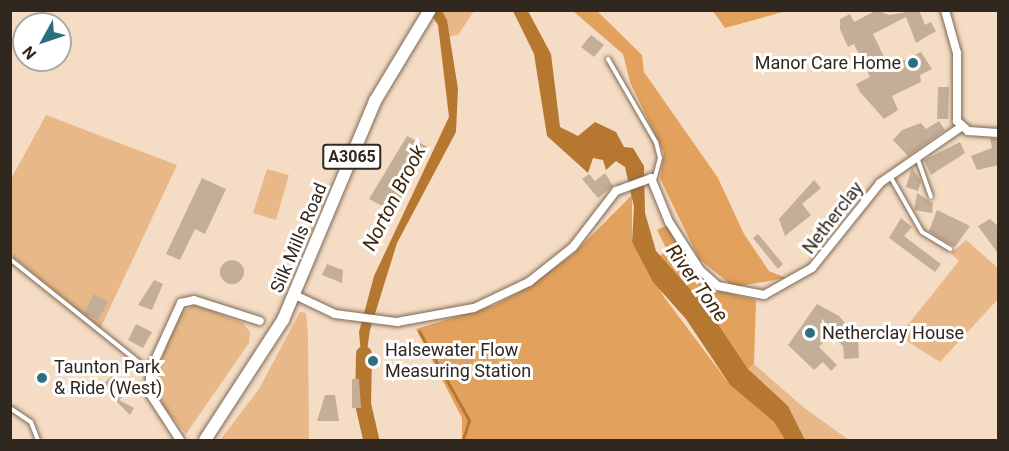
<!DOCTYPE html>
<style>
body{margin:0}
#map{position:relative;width:1009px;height:451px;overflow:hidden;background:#f5dcc5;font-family:Roboto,sans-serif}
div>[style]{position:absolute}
.green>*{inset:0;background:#e8b889}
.forest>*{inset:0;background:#e2a15c}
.water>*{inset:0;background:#b67830}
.stream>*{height:3px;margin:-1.5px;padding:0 1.5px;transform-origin:1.5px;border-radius:1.5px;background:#b67830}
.river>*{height:16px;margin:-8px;padding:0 8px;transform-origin:8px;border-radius:8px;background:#b67830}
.building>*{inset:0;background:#c5ae98}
.round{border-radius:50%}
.roads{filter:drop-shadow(0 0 2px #7d6854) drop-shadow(0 0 2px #7d6854)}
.lane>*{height:4px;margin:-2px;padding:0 2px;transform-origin:2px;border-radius:2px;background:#fff}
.street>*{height:8px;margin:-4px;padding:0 4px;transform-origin:4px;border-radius:4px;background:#fff}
.primary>*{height:12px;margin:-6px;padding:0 6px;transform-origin:6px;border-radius:6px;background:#fff}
.dots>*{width:16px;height:16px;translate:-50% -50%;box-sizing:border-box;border:3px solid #fff;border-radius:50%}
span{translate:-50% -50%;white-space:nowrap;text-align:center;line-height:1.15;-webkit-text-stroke:6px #fff;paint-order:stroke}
.shield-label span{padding:2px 4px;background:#fff;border:2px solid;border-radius:4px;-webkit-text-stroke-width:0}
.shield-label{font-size:16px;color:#30271e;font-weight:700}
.poi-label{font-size:18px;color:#30271e}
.right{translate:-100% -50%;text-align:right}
.left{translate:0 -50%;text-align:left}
.street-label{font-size:18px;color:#30271e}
.water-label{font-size:20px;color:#402607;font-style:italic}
.frame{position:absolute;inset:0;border:12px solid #30271e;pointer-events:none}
.north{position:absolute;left:12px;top:12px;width:60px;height:60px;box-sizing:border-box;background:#fff;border:2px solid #aca9a5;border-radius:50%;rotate:230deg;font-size:16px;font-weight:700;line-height:24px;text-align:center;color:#30271e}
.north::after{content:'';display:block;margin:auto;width:21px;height:27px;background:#2c7080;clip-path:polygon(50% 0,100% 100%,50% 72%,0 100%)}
</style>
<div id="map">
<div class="green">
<i style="clip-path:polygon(442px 11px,474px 11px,459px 34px,449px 37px)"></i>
<i style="clip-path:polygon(46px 115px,177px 165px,100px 329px,11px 255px,11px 179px)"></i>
<i style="clip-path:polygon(267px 169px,289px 175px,276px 220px,253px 213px)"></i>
<i style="clip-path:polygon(966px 240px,998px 268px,998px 299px,940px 362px,899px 336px,959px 261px,951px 253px)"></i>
<i style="clip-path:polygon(195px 305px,243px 323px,250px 332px,249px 343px,186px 434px,162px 405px,154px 380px,179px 313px)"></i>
<i style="clip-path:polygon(300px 312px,306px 313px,308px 336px,309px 440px,220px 440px,259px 389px)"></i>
<i style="clip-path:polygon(754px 364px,803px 407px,849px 440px,805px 440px,748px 369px)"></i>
</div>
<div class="forest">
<i style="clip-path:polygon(573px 11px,597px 11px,642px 55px,644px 72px,718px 178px,744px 234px,769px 271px,786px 278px,734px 287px,699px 259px,660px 178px,664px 153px,630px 82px,623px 54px)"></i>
<i style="clip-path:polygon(786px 11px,725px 28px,713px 11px,786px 10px)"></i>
<i style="clip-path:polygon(632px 195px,632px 242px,664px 297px,730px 385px,774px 422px,785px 440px,462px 440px,462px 418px,416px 329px,495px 305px,525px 289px,572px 255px)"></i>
<i style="clip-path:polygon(667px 225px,681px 251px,716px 290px,756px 300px,754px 364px,748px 369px,708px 309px,660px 256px,667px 250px,657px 230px)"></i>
</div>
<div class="water">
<i style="clip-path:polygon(429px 11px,442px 11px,447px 20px,458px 89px,456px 132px,397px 243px,370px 330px,363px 377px,359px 332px,374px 276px,449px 117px,438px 25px)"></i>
<i style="clip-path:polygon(513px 11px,528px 11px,551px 54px,560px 127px,578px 136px,595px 122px,616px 132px,624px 147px,633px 148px,644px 166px,645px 213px,656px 251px,708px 309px,748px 369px,788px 406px,805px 440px,785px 440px,774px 422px,730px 385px,686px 319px,653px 282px,632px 242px,634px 207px,625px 167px,616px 161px,606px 170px,603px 160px,593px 158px,588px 173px,547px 136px,534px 54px)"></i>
</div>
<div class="stream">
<i style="left:419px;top:331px;width:102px;rotate:60.7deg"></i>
<i style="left:469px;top:420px;width:21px;rotate:107deg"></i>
</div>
<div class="river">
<i style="left:364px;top:354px;width:50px;rotate:91.1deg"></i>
<i style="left:363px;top:404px;width:37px;rotate:77deg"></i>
</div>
<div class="building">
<i style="clip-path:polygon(877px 10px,889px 15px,919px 10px,925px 25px,931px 22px,936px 31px,916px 43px,906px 17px,873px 34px,889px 67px,921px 52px,932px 69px,920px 75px,921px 82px,892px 96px,898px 110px,884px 119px,860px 92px,856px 84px,870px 77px,854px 44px,848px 47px,840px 29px,840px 19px,850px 14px,854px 22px)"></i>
<i style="clip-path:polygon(591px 35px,604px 45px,594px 57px,581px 47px)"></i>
<i style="clip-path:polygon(938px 87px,949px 87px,948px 119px,937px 119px)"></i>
<i style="clip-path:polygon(939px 121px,945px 130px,908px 156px,893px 140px,902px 130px,921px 123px,926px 129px)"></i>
<i style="clip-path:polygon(407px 136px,428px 147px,394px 212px,369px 199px)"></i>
<i style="clip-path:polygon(990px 138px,999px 139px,999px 165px,977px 170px,971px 156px,992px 148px)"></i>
<i style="clip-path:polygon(960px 142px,965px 153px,931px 175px,924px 160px)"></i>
<i style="clip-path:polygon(912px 168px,921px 181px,918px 191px,906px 187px)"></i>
<i style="clip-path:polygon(605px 173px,613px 186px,598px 198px,582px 179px,589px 174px,595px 181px)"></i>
<i style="clip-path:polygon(202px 178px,226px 189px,205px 234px,195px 229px,180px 260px,166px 254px)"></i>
<i style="clip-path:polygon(814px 180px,821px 188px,802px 204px,811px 215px,785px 236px,779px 219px)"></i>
<i style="clip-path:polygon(917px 193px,933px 203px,932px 213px,914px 210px)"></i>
<i style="clip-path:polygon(937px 210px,970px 226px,955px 247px,929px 231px)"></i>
<i style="clip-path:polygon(901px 218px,912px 227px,904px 236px,941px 264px,935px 272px,889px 238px)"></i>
<i style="clip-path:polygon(990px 219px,999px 227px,999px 255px,978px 226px)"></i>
<i style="clip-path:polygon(758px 234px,783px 264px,778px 269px,753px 238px)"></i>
<i class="round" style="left:220px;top:260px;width:24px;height:24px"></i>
<i style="clip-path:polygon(327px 264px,343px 270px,342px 283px,322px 275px)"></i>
<i style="clip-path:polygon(154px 280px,163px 284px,152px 310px,138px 305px)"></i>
<i style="clip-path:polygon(94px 294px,108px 302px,98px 320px,84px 313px)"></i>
<i style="clip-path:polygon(817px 304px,839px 316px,858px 338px,859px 358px,844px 359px,843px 346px,830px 334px,819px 347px,837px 365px,831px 371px,823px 362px,814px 370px,788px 345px)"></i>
<i style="clip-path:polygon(136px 324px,152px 332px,143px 348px,128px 340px)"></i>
<i style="clip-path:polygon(112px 376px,129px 391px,119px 400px,134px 408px,130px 415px,101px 386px)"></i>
<i style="clip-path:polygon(352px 379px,359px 379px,361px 408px,352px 408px)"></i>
<i style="clip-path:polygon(325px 395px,335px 395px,339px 421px,317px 421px)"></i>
</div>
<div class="roads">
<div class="lane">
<i style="left:608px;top:59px;width:96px;rotate:60deg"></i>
<i style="left:656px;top:142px;width:16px;rotate:76deg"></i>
<i style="left:660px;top:158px;width:24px;rotate:105deg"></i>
<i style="left:917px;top:157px;width:42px;rotate:70.7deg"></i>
<i style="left:890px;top:176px;width:64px;rotate:60.3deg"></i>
<i style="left:922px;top:232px;width:33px;rotate:31deg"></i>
<i style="left:10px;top:259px;width:179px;rotate:38.7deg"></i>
<i style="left:10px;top:408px;width:25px;rotate:34deg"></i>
<i style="left:31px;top:422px;width:19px;rotate:69deg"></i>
</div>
<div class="street">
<i style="left:945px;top:10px;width:45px;rotate:74.4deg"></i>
<i style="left:957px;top:53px;width:68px;rotate:90deg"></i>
<i style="left:957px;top:121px;width:15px;rotate:42deg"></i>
<i style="left:968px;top:131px;width:30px;rotate:4deg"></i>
<i style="left:295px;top:295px;width:44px;rotate:25.4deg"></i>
<i style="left:335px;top:314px;width:63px;rotate:7.4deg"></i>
<i style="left:397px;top:322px;width:78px;rotate:-10.3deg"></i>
<i style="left:474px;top:308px;width:61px;rotate:-25.3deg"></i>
<i style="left:529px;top:282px;width:56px;rotate:-38.5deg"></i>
<i style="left:573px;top:247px;width:71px;rotate:-52.5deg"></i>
<i style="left:616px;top:191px;width:37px;rotate:-20deg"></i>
<i style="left:651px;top:178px;width:48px;rotate:67.8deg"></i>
<i style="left:669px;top:222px;width:57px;rotate:57.1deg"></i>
<i style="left:700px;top:270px;width:24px;rotate:42deg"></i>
<i style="left:718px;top:286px;width:47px;rotate:11.1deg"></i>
<i style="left:764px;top:295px;width:55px;rotate:-29.4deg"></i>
<i style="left:812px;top:268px;width:109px;rotate:-51.3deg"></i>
<i style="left:880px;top:183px;width:98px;rotate:-34.7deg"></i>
<i style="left:180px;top:440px;width:55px;rotate:-123.1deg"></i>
<i style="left:150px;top:394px;width:23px;rotate:-90deg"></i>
<i style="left:150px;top:371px;width:75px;rotate:-65.5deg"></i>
<i style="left:181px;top:303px;width:13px;rotate:-13deg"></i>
<i style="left:194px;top:300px;width:69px;rotate:17.7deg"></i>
</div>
<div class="primary">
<i style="left:205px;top:440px;width:143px;rotate:-57deg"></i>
<i style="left:283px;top:320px;width:238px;rotate:-67.2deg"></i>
<i style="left:375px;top:101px;width:106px;rotate:-58.9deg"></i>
</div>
</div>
<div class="dots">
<i style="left:913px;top:63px;background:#2c7080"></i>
<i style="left:810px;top:333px;background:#2c7080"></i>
<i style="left:373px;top:361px;background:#2c7080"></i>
<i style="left:42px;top:378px;background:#2c7080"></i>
</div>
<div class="shield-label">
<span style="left:352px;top:157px">A3065</span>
</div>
<div class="poi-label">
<span class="right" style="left:901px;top:63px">Manor Care Home</span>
<span class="left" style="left:822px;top:333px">Netherclay House</span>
<span class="left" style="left:385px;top:361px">Halsewater Flow<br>Measuring Station</span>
<span class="left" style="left:54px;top:378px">Taunton Park<br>&amp; Ride (West)</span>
</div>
<div class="street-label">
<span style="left:833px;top:218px;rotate:-52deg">Netherclay</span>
<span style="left:299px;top:238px;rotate:-67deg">Silk Mills Road</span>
</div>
<div class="water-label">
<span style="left:394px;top:198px;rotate:-63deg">Norton Brook</span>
<span style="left:697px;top:283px;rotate:54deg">River Tone</span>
</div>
<div class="frame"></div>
<div class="north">N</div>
</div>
